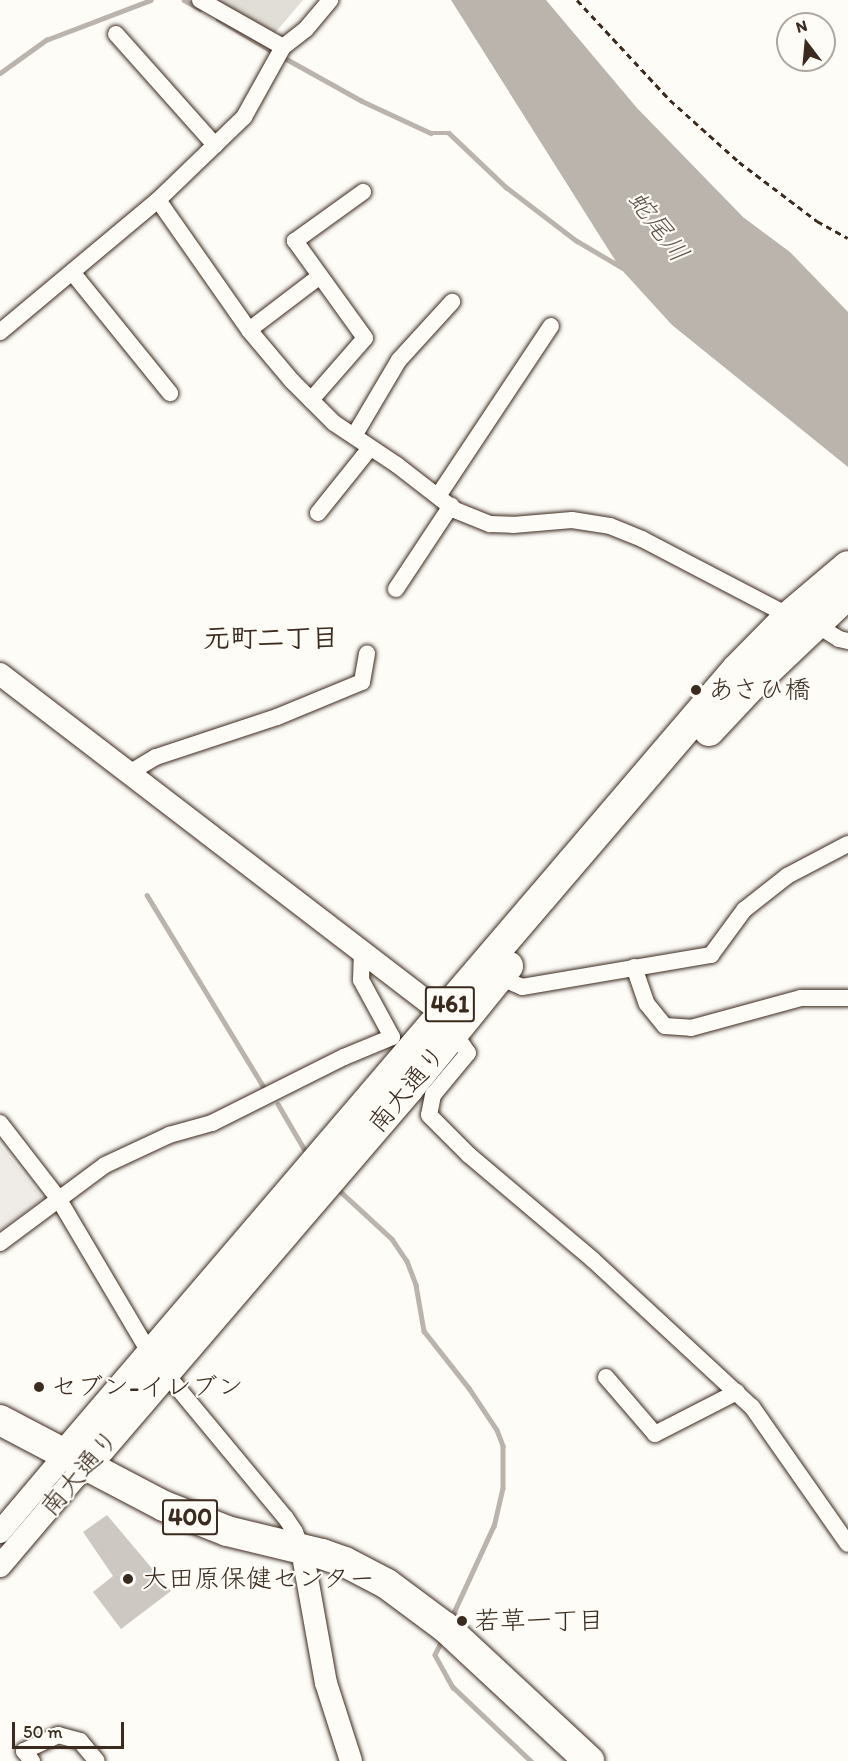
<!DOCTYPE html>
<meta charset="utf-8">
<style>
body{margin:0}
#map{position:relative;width:848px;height:1761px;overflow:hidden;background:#fdfcf7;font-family:Itim,"Klee One",sans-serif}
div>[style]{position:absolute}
.built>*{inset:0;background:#efece7}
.green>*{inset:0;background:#e1ded7}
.water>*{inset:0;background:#bbb4ad}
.stream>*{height:4.5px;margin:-2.25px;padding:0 2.25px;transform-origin:2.25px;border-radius:2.25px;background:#bbb4ad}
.building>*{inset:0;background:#cdc8c2}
.path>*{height:3px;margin-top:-1.5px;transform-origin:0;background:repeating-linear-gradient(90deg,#3b2a1e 0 6px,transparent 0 10.5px)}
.roads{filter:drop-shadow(0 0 2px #3b2a1e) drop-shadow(0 0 2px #3b2a1e)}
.street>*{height:16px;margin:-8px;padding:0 8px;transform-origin:8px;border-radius:8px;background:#fdfcf7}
.secondary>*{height:22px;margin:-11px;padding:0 11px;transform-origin:11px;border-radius:11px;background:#fdfcf7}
.highway>*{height:30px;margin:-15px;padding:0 15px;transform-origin:15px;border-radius:15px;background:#fdfcf7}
.dots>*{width:16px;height:16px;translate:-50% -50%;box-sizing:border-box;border:3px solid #fdfcf7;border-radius:50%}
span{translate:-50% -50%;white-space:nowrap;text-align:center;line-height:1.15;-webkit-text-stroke:4.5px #fdfcf7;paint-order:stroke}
.shield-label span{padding:2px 4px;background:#fdfcf7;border:2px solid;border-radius:4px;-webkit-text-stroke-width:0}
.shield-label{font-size:24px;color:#3b2a1e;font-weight:700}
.poi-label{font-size:26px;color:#3b2a1e}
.left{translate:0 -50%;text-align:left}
.street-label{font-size:26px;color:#3b2a1e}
.water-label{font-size:27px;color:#615349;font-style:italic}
.neighbourhood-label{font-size:27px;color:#3b2a1e;font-weight:700}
.north{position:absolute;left:776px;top:12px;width:60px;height:60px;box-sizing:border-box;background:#fdfcf7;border:2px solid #afa8a0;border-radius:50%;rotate:344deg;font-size:16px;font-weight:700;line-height:24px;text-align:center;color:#3b2a1e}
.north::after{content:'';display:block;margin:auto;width:21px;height:27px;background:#3b2a1e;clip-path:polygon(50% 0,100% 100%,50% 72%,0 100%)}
.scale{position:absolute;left:12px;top:1722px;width:112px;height:27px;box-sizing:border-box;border:3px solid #3b2a1e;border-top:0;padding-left:8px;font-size:18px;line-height:21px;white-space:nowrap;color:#3b2a1e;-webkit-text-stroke:4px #fdfcf7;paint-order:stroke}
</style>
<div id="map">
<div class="built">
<i style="clip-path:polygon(0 1145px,43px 1199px,0 1230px)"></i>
</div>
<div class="green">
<i style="clip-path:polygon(215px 0,303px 0,274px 34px)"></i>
</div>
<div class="water">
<i style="clip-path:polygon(451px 0,546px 0,637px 108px,743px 217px,790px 252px,848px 312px,848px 467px,672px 325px,620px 268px)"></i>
</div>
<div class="stream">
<i style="left:184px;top:0;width:18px;rotate:29deg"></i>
<i style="left:218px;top:19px;width:66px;rotate:30.8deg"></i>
<i style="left:283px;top:57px;width:90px;rotate:29.1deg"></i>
<i style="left:362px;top:101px;width:76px;rotate:24.9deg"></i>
<i style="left:431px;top:133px;width:18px"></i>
<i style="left:449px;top:133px;width:79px;rotate:43.5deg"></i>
<i style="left:506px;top:187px;width:89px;rotate:37.3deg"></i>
<i style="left:577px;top:241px;width:53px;rotate:30.4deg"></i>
<i style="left:0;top:73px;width:57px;rotate:-35.7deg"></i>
<i style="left:46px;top:40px;width:112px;rotate:-20.9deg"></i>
<i style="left:147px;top:895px;width:223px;rotate:58.7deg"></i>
<i style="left:278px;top:1104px;width:56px;rotate:59.7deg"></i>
<i style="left:340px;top:1191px;width:71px;rotate:42.7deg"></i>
<i style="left:392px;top:1239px;width:27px;rotate:56deg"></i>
<i style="left:407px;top:1261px;width:26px;rotate:69deg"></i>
<i style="left:416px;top:1285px;width:47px;rotate:80.1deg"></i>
<i style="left:424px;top:1331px;width:73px;rotate:51.7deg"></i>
<i style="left:469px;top:1388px;width:50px;rotate:56.3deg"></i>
<i style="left:497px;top:1430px;width:17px;rotate:69deg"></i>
<i style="left:503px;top:1446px;width:42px;rotate:90deg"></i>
<i style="left:503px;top:1488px;width:39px;rotate:103deg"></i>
<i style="left:494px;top:1526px;width:98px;rotate:114.7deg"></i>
<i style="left:441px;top:1643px;width:13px;rotate:117deg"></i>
<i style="left:435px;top:1655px;width:37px;rotate:61deg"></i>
<i style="left:453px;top:1687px;width:108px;rotate:43.5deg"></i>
</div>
<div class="building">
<i style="clip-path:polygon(107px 1515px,171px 1591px,121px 1629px,93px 1592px,113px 1576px,83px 1532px)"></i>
</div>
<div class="path">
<i style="left:577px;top:0;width:137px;rotate:47.1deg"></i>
<i style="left:670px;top:100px;width:93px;rotate:41.9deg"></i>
<i style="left:739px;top:162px;width:98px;rotate:37.1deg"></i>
<i style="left:817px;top:221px;width:35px;rotate:29deg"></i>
</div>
<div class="roads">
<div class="street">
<i style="left:200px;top:0;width:95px;rotate:29.5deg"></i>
<i style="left:116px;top:34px;width:149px;rotate:48.3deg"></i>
<i style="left:158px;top:200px;width:159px;rotate:55deg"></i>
<i style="left:249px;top:330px;width:67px;rotate:49.9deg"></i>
<i style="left:292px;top:381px;width:59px;rotate:45deg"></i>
<i style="left:334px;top:423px;width:76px;rotate:33.7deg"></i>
<i style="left:397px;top:465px;width:73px;rotate:37.8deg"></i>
<i style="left:455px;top:510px;width:38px;rotate:22deg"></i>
<i style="left:490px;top:524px;width:23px;rotate:2deg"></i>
<i style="left:513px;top:525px;width:59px;rotate:-4.8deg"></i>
<i style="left:572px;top:520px;width:38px;rotate:9deg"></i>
<i style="left:610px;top:526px;width:35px;rotate:22deg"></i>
<i style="left:642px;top:539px;width:166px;rotate:27.6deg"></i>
<i style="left:789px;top:616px;width:27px;rotate:17deg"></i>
<i style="left:815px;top:624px;width:28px;rotate:32deg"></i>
<i style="left:839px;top:639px;width:9px;rotate:13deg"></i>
<i style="left:72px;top:272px;width:156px;rotate:51deg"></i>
<i style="left:249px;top:330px;width:89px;rotate:-37.3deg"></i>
<i style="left:0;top:332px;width:206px;rotate:-39.9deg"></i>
<i style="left:158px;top:200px;width:120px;rotate:-44deg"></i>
<i style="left:244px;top:117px;width:80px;rotate:-60.9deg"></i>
<i style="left:283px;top:47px;width:29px;rotate:-38deg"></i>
<i style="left:306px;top:29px;width:38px;rotate:-50deg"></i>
<i style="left:311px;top:400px;width:82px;rotate:-48.9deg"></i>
<i style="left:365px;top:338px;width:120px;rotate:-125.8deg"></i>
<i style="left:295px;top:241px;width:84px;rotate:-35.8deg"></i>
<i style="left:354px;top:436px;width:88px;rotate:-59.4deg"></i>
<i style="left:399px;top:360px;width:79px;rotate:-47.6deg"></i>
<i style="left:438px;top:496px;width:204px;rotate:-56.4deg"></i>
<i style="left:318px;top:513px;width:83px;rotate:-51.3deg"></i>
<i style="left:396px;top:589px;width:100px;rotate:-56.5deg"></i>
<i style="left:129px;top:773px;width:31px;rotate:-31deg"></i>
<i style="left:156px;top:757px;width:127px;rotate:-18.3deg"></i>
<i style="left:277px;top:717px;width:92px;rotate:-22.4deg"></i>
<i style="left:362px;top:682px;width:29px;rotate:-80deg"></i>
<i style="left:634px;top:967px;width:39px;rotate:71deg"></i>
<i style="left:647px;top:1004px;width:28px;rotate:51deg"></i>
<i style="left:665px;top:1026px;width:26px;rotate:4deg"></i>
<i style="left:691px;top:1028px;width:114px;rotate:-15.3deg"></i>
<i style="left:801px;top:998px;width:47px"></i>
<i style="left:499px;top:977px;width:25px;rotate:23deg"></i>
<i style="left:522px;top:987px;width:192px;rotate:-9.6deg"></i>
<i style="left:711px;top:955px;width:56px;rotate:-53.7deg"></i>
<i style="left:744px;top:910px;width:55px;rotate:-38.3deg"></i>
<i style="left:787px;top:876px;width:69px;rotate:-27.7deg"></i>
<i style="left:455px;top:1034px;width:23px;rotate:56deg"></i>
<i style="left:468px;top:1053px;width:55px;rotate:129.8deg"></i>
<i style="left:433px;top:1095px;width:20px;rotate:101deg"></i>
<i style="left:429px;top:1115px;width:57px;rotate:45deg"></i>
<i style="left:469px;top:1155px;width:161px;rotate:40.2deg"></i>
<i style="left:592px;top:1259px;width:218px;rotate:42.8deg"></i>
<i style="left:752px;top:1407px;width:167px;rotate:55deg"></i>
<i style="left:0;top:1123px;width:95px;rotate:52.3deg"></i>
<i style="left:58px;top:1198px;width:185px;rotate:59.4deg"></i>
<i style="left:152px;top:1357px;width:208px;rotate:50.3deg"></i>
<i style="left:285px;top:1517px;width:18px;rotate:56deg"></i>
<i style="left:295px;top:1532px;width:19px;rotate:69deg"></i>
<i style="left:0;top:1243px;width:131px;rotate:-36.6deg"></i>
<i style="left:105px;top:1165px;width:71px;rotate:-25.1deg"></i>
<i style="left:169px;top:1135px;width:45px;rotate:-15.6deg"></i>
<i style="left:212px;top:1123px;width:148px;rotate:-26.6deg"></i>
<i style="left:344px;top:1057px;width:52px;rotate:-22.6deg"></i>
<i style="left:392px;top:1037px;width:65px;rotate:-118.5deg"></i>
<i style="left:361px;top:980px;width:28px;rotate:-88deg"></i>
<i style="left:606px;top:1377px;width:75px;rotate:49.3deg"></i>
<i style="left:655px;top:1434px;width:92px;rotate:-27.1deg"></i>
<i style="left:32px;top:1761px;width:13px;rotate:-129deg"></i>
<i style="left:24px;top:1751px;width:38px;rotate:-25deg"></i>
<i style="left:58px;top:1735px;width:23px;rotate:15deg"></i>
<i style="left:80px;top:1741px;width:26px;rotate:50deg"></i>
</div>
<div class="secondary">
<i style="left:0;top:674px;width:557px;rotate:37.49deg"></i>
<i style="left:442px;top:1013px;width:17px;rotate:59deg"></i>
<i style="left:0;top:1532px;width:101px;rotate:-49.8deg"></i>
<i style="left:302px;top:1550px;width:135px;rotate:79.8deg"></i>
<i style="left:326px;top:1683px;width:82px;rotate:72.2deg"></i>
<i style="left:0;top:1566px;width:133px;rotate:-49.6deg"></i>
</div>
<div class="highway">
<i style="left:709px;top:731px;width:63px;rotate:-46.9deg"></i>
<i style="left:752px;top:685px;width:132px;rotate:-43.5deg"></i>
<i style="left:0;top:1420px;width:185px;rotate:27.7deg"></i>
<i style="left:164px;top:1506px;width:68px;rotate:21.6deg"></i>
<i style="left:227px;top:1531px;width:98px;rotate:13.6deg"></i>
<i style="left:322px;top:1554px;width:24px;rotate:19deg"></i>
<i style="left:345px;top:1562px;width:47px;rotate:27.6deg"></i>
<i style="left:387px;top:1584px;width:72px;rotate:36.6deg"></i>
<i style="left:445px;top:1627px;width:197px;rotate:42.9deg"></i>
<i style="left:65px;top:1455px;width:1034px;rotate:-49.47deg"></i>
<i style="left:737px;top:669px;width:74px;rotate:-45.5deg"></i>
<i style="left:789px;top:616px;width:77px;rotate:-40.3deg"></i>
<i style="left:86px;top:1465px;width:496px;rotate:-49.4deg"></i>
<i style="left:409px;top:1088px;width:157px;rotate:-50.9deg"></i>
</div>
</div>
<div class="dots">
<i style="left:696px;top:690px;background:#3b2a1e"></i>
<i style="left:39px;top:1387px;background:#3b2a1e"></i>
<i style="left:128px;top:1579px;background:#3b2a1e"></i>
<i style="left:462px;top:1621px;background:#3b2a1e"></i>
</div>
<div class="shield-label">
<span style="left:450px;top:1004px">461</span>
<span style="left:190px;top:1517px">400</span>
</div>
<div class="poi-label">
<span class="left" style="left:708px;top:690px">あさひ橋</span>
<span class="left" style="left:51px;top:1387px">セブン-イレブン</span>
<span class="left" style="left:142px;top:1579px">大田原保健センター</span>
<span class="left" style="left:474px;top:1621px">若草一丁目</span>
</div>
<div class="street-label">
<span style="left:407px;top:1089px;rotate:-50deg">南大通り</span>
<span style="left:80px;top:1473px;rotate:-49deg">南大通り</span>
</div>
<div class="water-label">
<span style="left:659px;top:226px;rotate:53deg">蛇尾川</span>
</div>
<div class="neighbourhood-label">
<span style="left:271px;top:638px">元町二丁目</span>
</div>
<div class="north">N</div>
<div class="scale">50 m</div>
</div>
